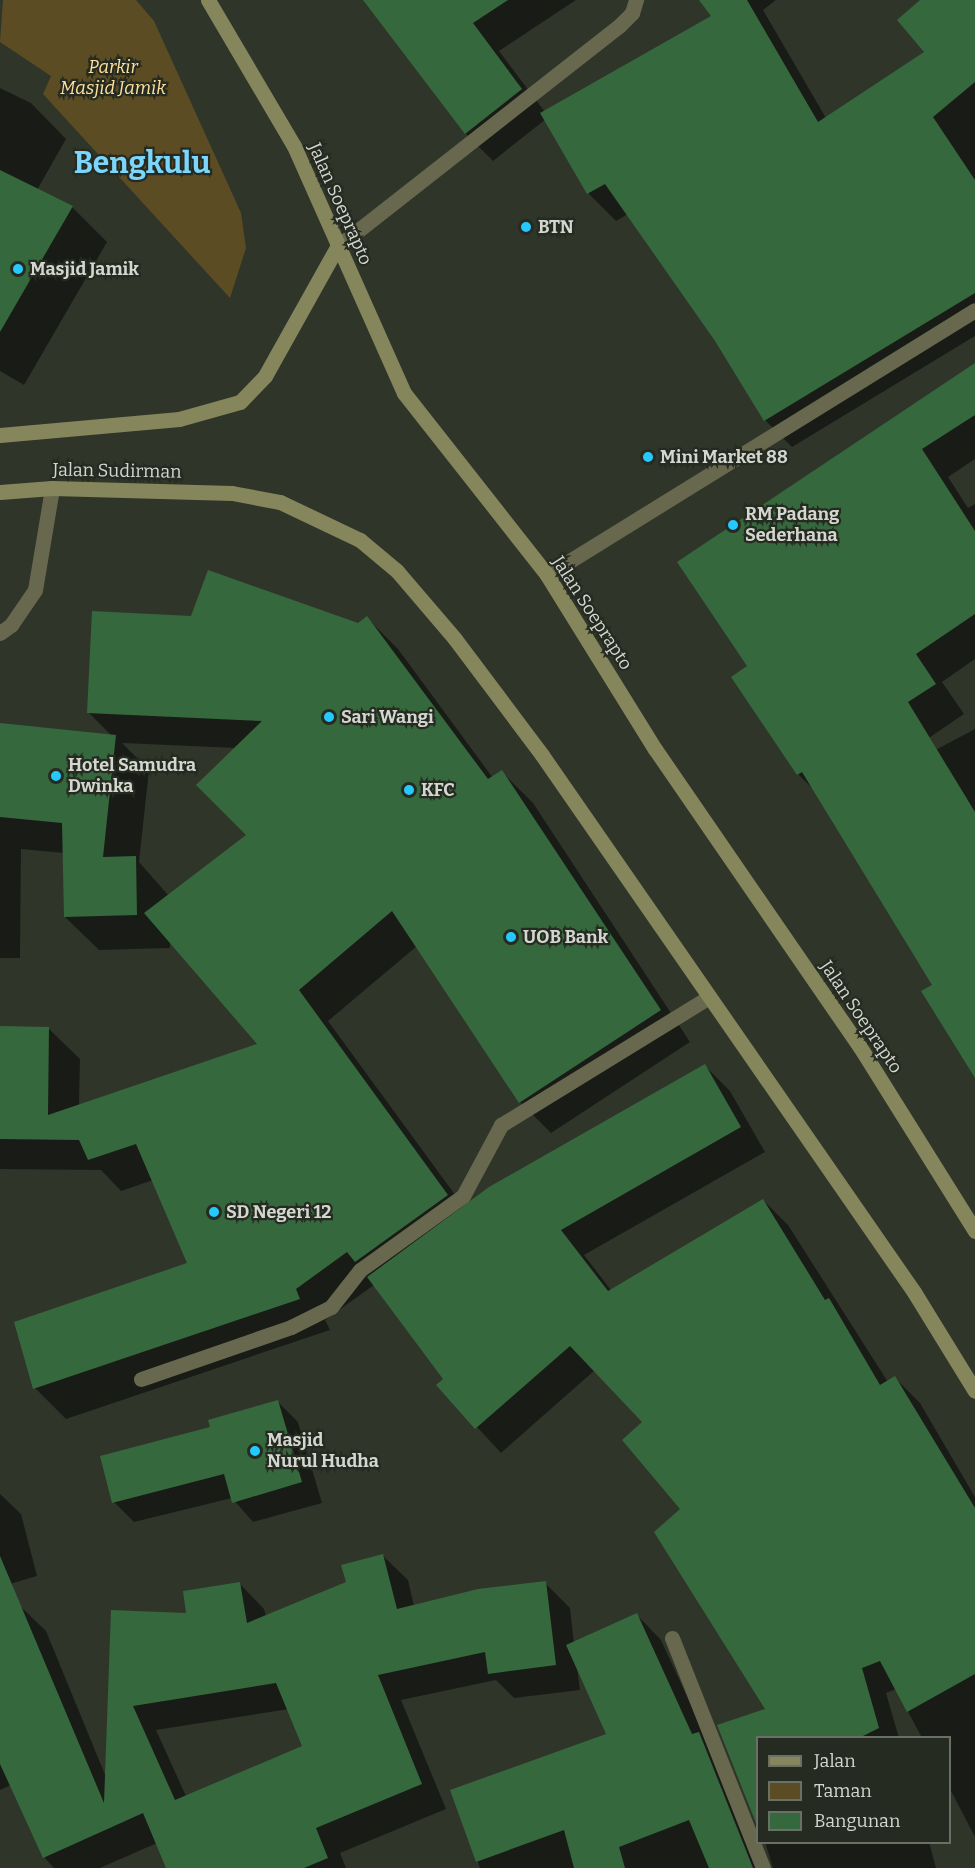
<!DOCTYPE html>
<style>
body{margin:0}
#map{position:relative;width:975px;height:1868px;overflow:hidden;background:#30352a;font-family:Bitter,serif}
div>[style]{position:absolute}
.green>*{inset:0;background:#5c4c23}
.shadow>*{inset:0;background:#0007}
.building>*{inset:0;background:#36683d}
.service>*{height:15px;margin:-7.5px;padding:0 7.5px;transform-origin:7.5px;border-radius:7.5px;background:#68684e}
.minor>*{height:15px;margin:-7.5px;padding:0 7.5px;transform-origin:7.5px;border-radius:7.5px;background:#68684e}
.secondary>*{height:15px;margin:-7.5px;padding:0 7.5px;transform-origin:7.5px;border-radius:7.5px;background:#86865c}
.dots>*{width:16px;height:16px;translate:-50% -50%;box-sizing:border-box;border:3px solid #262b21;border-radius:50%}
span{translate:-50% -50%;white-space:nowrap;text-align:center;line-height:1.15;-webkit-text-stroke:4.5px #262b21;paint-order:stroke}
.park-label{font-size:18px;color:#ffe19c;font-style:italic}
.street-label{font-size:18px;color:#d3d7d0}
.poi-label{font-size:18px;color:#d3d7d0;font-weight:700}
.left{translate:0 -50%;text-align:left}
.town-label{font-size:30px;color:#7cd5fa;font-weight:700}
.legend{position:absolute;left:756px;top:1736px;width:195px;height:108px;box-sizing:border-box;background:#262b21;border:2px solid #6b7067;margin:0;padding:8px 10px;list-style:none;font-size:18px;color:#d3d7d0}
.legend li{display:flex;align-items:center;gap:12px;height:30px}
.legend b{width:30px;border:2px solid #6b7067}
</style>
<div id="map">
<div class="green">
<i style="clip-path:polygon(3px 0,136px 0,154px 21px,241px 213px,246px 248px,230px 298px,43px 94px,51px 76px,0 42px)"></i>
</div>
<div class="shadow">
<i style="clip-path:polygon(365px 0,576px 0,499px 51px,545px 112px,714px 17px,701px 0,776px 0,763px 10px,826px 118px,926px 52px,922px 0,968px 0,975px 7px,975px 336px,792px 447px,765px 420px,716px 341px,628px 214px,616px 221px,588px 193px,546px 119px,493px 161px,466px 134px)"></i>
<i style="clip-path:polygon(0 88px,31px 103px,66px 139px,37px 190px,72px 207px,107px 242px,24px 385px,0 371px)"></i>
<i style="clip-path:polygon(975px 365px,975px 459px,948px 477px,968px 508px,975px 504px,975px 659px,942px 682px,964px 714px,876px 774px,879px 780px,975px 729px,975px 1069px,934px 985px,818px 794px,798px 774px,733px 677px,749px 667px)"></i>
<i style="clip-path:polygon(evenodd,367px 618px,398px 649px,493px 778px,502px 772px,533px 803px,690px 1042px,551px 1133px,520px 1102px,417px 946px,328px 1021px,464px 1207px,705px 1066px,730px 1091px,765px 1152px,584px 1255px,611px 1290px,763px 1200px,788px 1225px,888px 1382px,895px 1378px,920px 1403px,975px 1497px,975px 1837px,950px 1789px,950px 1738px,922px 1738px,896px 1689px,886px 1693px,899px 1738px,758px 1738px,719px 1726px,767px 1710px,645px 1422px,595px 1370px,501px 1453px,438px 1385px,445px 1379px,374px 1285px,325px 1320px,330px 1330px,66px 1419px,35px 1388px,16px 1323px,189px 1264px,153px 1180px,121px 1191px,101px 1170px,0 1169px,0 1028px,49px 1029px,80px 1059px,79px 1106px,259px 1045px,170px 941px,170px 948px,99px 950px,65px 917px,64px 853px,21px 849px,20px 958px,0 958px,0 725px,112px 736px,88px 712px,358px 624px,367px 618px,122px 743px,236px 748px,248px 835px,169px 896px,139px 862px,149px 770px,122px 743px)"></i>
<i style="clip-path:polygon(278px 1402px,298px 1422px,322px 1503px,253px 1522px,232px 1498px,134px 1522px,114px 1502px,212px 1428px)"></i>
<i style="clip-path:polygon(0 1494px,21px 1514px,37px 1576px,0 1587px)"></i>
<i style="clip-path:polygon(evenodd,383px 1556px,408px 1580px,414px 1606px,545px 1583px,570px 1608px,574px 1644px,637px 1615px,661px 1640px,766px 1868px,480px 1868px,452px 1790px,608px 1735px,577px 1667px,580px 1690px,514px 1698px,496px 1680px,401px 1700px,446px 1809px,340px 1853px,346px 1868px,167px 1868px,157px 1843px,100px 1868px,54px 1868px,44px 1857px,11px 1785px,0 1790px,0 1615px,21px 1607px,46px 1631px,106px 1777px,113px 1611px,188px 1614px,240px 1584px,264px 1609px,266px 1616px,348px 1583px,383px 1556px,289px 1709px,304px 1747px,186px 1796px,156px 1730px,289px 1709px)"></i>
<i style="clip-path:polygon(765px 1842px,929px 1842px,936px 1868px,773px 1868px)"></i>
</div>
<div class="building">
<i style="clip-path:polygon(363px 0,508px 0,473px 23px,522px 89px,465px 134px)"></i>
<i style="clip-path:polygon(699px 0,747px 0,818px 122px,924px 52px,897px 20px,920px 0,975px 0,975px 82px,933px 117px,975px 180px,975px 293px,764px 421px,715px 341px,605px 184px,587px 194px,540px 113px,711px 16px)"></i>
<i style="clip-path:polygon(0 170px,73px 206px,0 332px)"></i>
<i style="clip-path:polygon(975px 363px,975px 415px,922px 449px,975px 531px,975px 614px,916px 654px,936px 684px,908px 702px,975px 812px,975px 1078px,921px 991px,932px 985px,802px 772px,797px 775px,731px 677px,747px 666px,677px 562px)"></i>
<i style="clip-path:polygon(208px 570px,358px 623px,367px 616px,488px 779px,502px 770px,661px 1010px,519px 1103px,392px 911px,299px 990px,448px 1195px,355px 1262px,347px 1252px,296px 1289px,300px 1299px,33px 1389px,14px 1322px,187px 1263px,136px 1144px,88px 1160px,79px 1140px,0 1139px,0 1026px,49px 1027px,48px 1115px,257px 1044px,144px 913px,246px 835px,196px 785px,262px 721px,87px 713px,92px 611px,191px 616px)"></i>
<i style="clip-path:polygon(0 723px,116px 735px,103px 857px,136px 856px,137px 915px,64px 917px,62px 823px,0 817px)"></i>
<i style="clip-path:polygon(705px 1064px,741px 1127px,561px 1230px,608px 1291px,763px 1199px,825px 1300px,829px 1298px,880px 1385px,895px 1376px,975px 1508px,975px 1674px,907px 1712px,880px 1661px,862px 1668px,879px 1728px,861px 1737px,758px 1737px,758px 1828px,717px 1725px,765px 1709px,654px 1532px,680px 1509px,622px 1440px,642px 1422px,570px 1346px,475px 1429px,436px 1385px,443px 1379px,367px 1277px,489px 1187px)"></i>
<i style="clip-path:polygon(278px 1400px,302px 1482px,232px 1503px,224px 1474px,112px 1503px,100px 1456px,210px 1427px,208px 1420px)"></i>
<i style="clip-path:polygon(evenodd,383px 1554px,397px 1609px,478px 1589px,546px 1581px,556px 1665px,488px 1674px,485px 1652px,378px 1675px,422px 1784px,316px 1828px,328px 1858px,304px 1868px,166px 1868px,143px 1813px,43px 1858px,0 1764px,0 1556px,104px 1803px,111px 1610px,186px 1613px,183px 1591px,240px 1582px,247px 1623px,346px 1582px,341px 1565px,383px 1554px,276px 1683px,302px 1746px,175px 1800px,133px 1706px,276px 1683px)"></i>
<i style="clip-path:polygon(637px 1613px,692px 1734px,699px 1732px,753px 1868px,709px 1868px,689px 1820px,619px 1847px,625px 1868px,574px 1868px,564px 1830px,476px 1862px,450px 1790px,606px 1734px,566px 1645px)"></i>
</div>
<div class="service">
<i style="left:337px;top:247px;width:360px;rotate:-38.1deg"></i>
<i style="left:620px;top:25px;width:17px;rotate:-45deg"></i>
<i style="left:632px;top:13px;width:14px;rotate:-73deg"></i>
<i style="left:0;top:633px;width:14px;rotate:-36deg"></i>
<i style="left:11px;top:625px;width:42px;rotate:-55.6deg"></i>
<i style="left:35px;top:590px;width:103px;rotate:-80.5deg"></i>
<i style="left:141px;top:1379px;width:159px;rotate:-19.1deg"></i>
<i style="left:291px;top:1327px;width:45px;rotate:-26.6deg"></i>
<i style="left:331px;top:1307px;width:47px;rotate:-51.9deg"></i>
<i style="left:360px;top:1270px;width:127px;rotate:-35.7deg"></i>
<i style="left:463px;top:1196px;width:81px;rotate:-61.8deg"></i>
<i style="left:501px;top:1125px;width:244px;rotate:-31.6deg"></i>
</div>
<div class="minor">
<i style="left:547px;top:575px;width:503px;rotate:-31.76deg"></i>
<i style="left:672px;top:1638px;width:247px;rotate:68.4deg"></i>
</div>
<div class="secondary">
<i style="left:208px;top:0;width:169px;rotate:59.5deg"></i>
<i style="left:294px;top:146px;width:270px;rotate:66deg"></i>
<i style="left:404px;top:393px;width:231px;rotate:51.8deg"></i>
<i style="left:547px;top:575px;width:205px;rotate:58.2deg"></i>
<i style="left:655px;top:749px;width:362px;rotate:55.5deg"></i>
<i style="left:860px;top:1047px;width:217px;rotate:58deg"></i>
<i style="left:0;top:435px;width:180px;rotate:-5.1deg"></i>
<i style="left:179px;top:419px;width:63px;rotate:-15.6deg"></i>
<i style="left:240px;top:402px;width:36px;rotate:-46deg"></i>
<i style="left:265px;top:376px;width:148px;rotate:-60.8deg"></i>
<i style="left:0;top:492px;width:52px;rotate:-4.4deg"></i>
<i style="left:52px;top:488px;width:180px;rotate:1.6deg"></i>
<i style="left:232px;top:493px;width:49px;rotate:10.6deg"></i>
<i style="left:280px;top:502px;width:89px;rotate:25.4deg"></i>
<i style="left:360px;top:540px;width:48px;rotate:40deg"></i>
<i style="left:397px;top:571px;width:89px;rotate:49.5deg"></i>
<i style="left:455px;top:639px;width:145px;rotate:53.1deg"></i>
<i style="left:542px;top:755px;width:653px;rotate:55.29deg"></i>
<i style="left:914px;top:1292px;width:116px;rotate:58.4deg"></i>
</div>
<div class="dots">
<i style="left:526px;top:227px;background:#26c9fe"></i>
<i style="left:18px;top:269px;background:#26c9fe"></i>
<i style="left:648px;top:457px;background:#26c9fe"></i>
<i style="left:733px;top:525px;background:#26c9fe"></i>
<i style="left:329px;top:717px;background:#26c9fe"></i>
<i style="left:56px;top:776px;background:#26c9fe"></i>
<i style="left:409px;top:790px;background:#26c9fe"></i>
<i style="left:511px;top:937px;background:#26c9fe"></i>
<i style="left:214px;top:1212px;background:#26c9fe"></i>
<i style="left:255px;top:1451px;background:#26c9fe"></i>
</div>
<div class="park-label">
<span style="left:113px;top:78px">Parkir<br>Masjid Jamik</span>
</div>
<div class="street-label">
<span style="left:340px;top:204px;rotate:66deg">Jalan Soeprapto</span>
<span style="left:117px;top:471px;rotate:1deg">Jalan Sudirman</span>
<span style="left:592px;top:613px;rotate:57deg">Jalan Soeprapto</span>
<span style="left:861px;top:1017px;rotate:56deg">Jalan Soeprapto</span>
</div>
<div class="poi-label">
<span class="left" style="left:538px;top:227px">BTN</span>
<span class="left" style="left:30px;top:269px">Masjid Jamik</span>
<span class="left" style="left:660px;top:457px">Mini Market 88</span>
<span class="left" style="left:745px;top:525px">RM Padang<br>Sederhana</span>
<span class="left" style="left:341px;top:717px">Sari Wangi</span>
<span class="left" style="left:68px;top:776px">Hotel Samudra<br>Dwinka</span>
<span class="left" style="left:421px;top:790px">KFC</span>
<span class="left" style="left:523px;top:937px">UOB Bank</span>
<span class="left" style="left:226px;top:1212px">SD Negeri 12</span>
<span class="left" style="left:267px;top:1451px">Masjid<br>Nurul Hudha</span>
</div>
<div class="town-label">
<span style="left:142px;top:163px">Bengkulu</span>
</div>
<ul class="legend">
<li><b style="height:8px;background:#86865c"></b>Jalan</li>
<li><b style="height:16px;background:#5c4c23"></b>Taman</li>
<li><b style="height:16px;background:#36683d"></b>Bangunan</li>
</ul>
</div>
